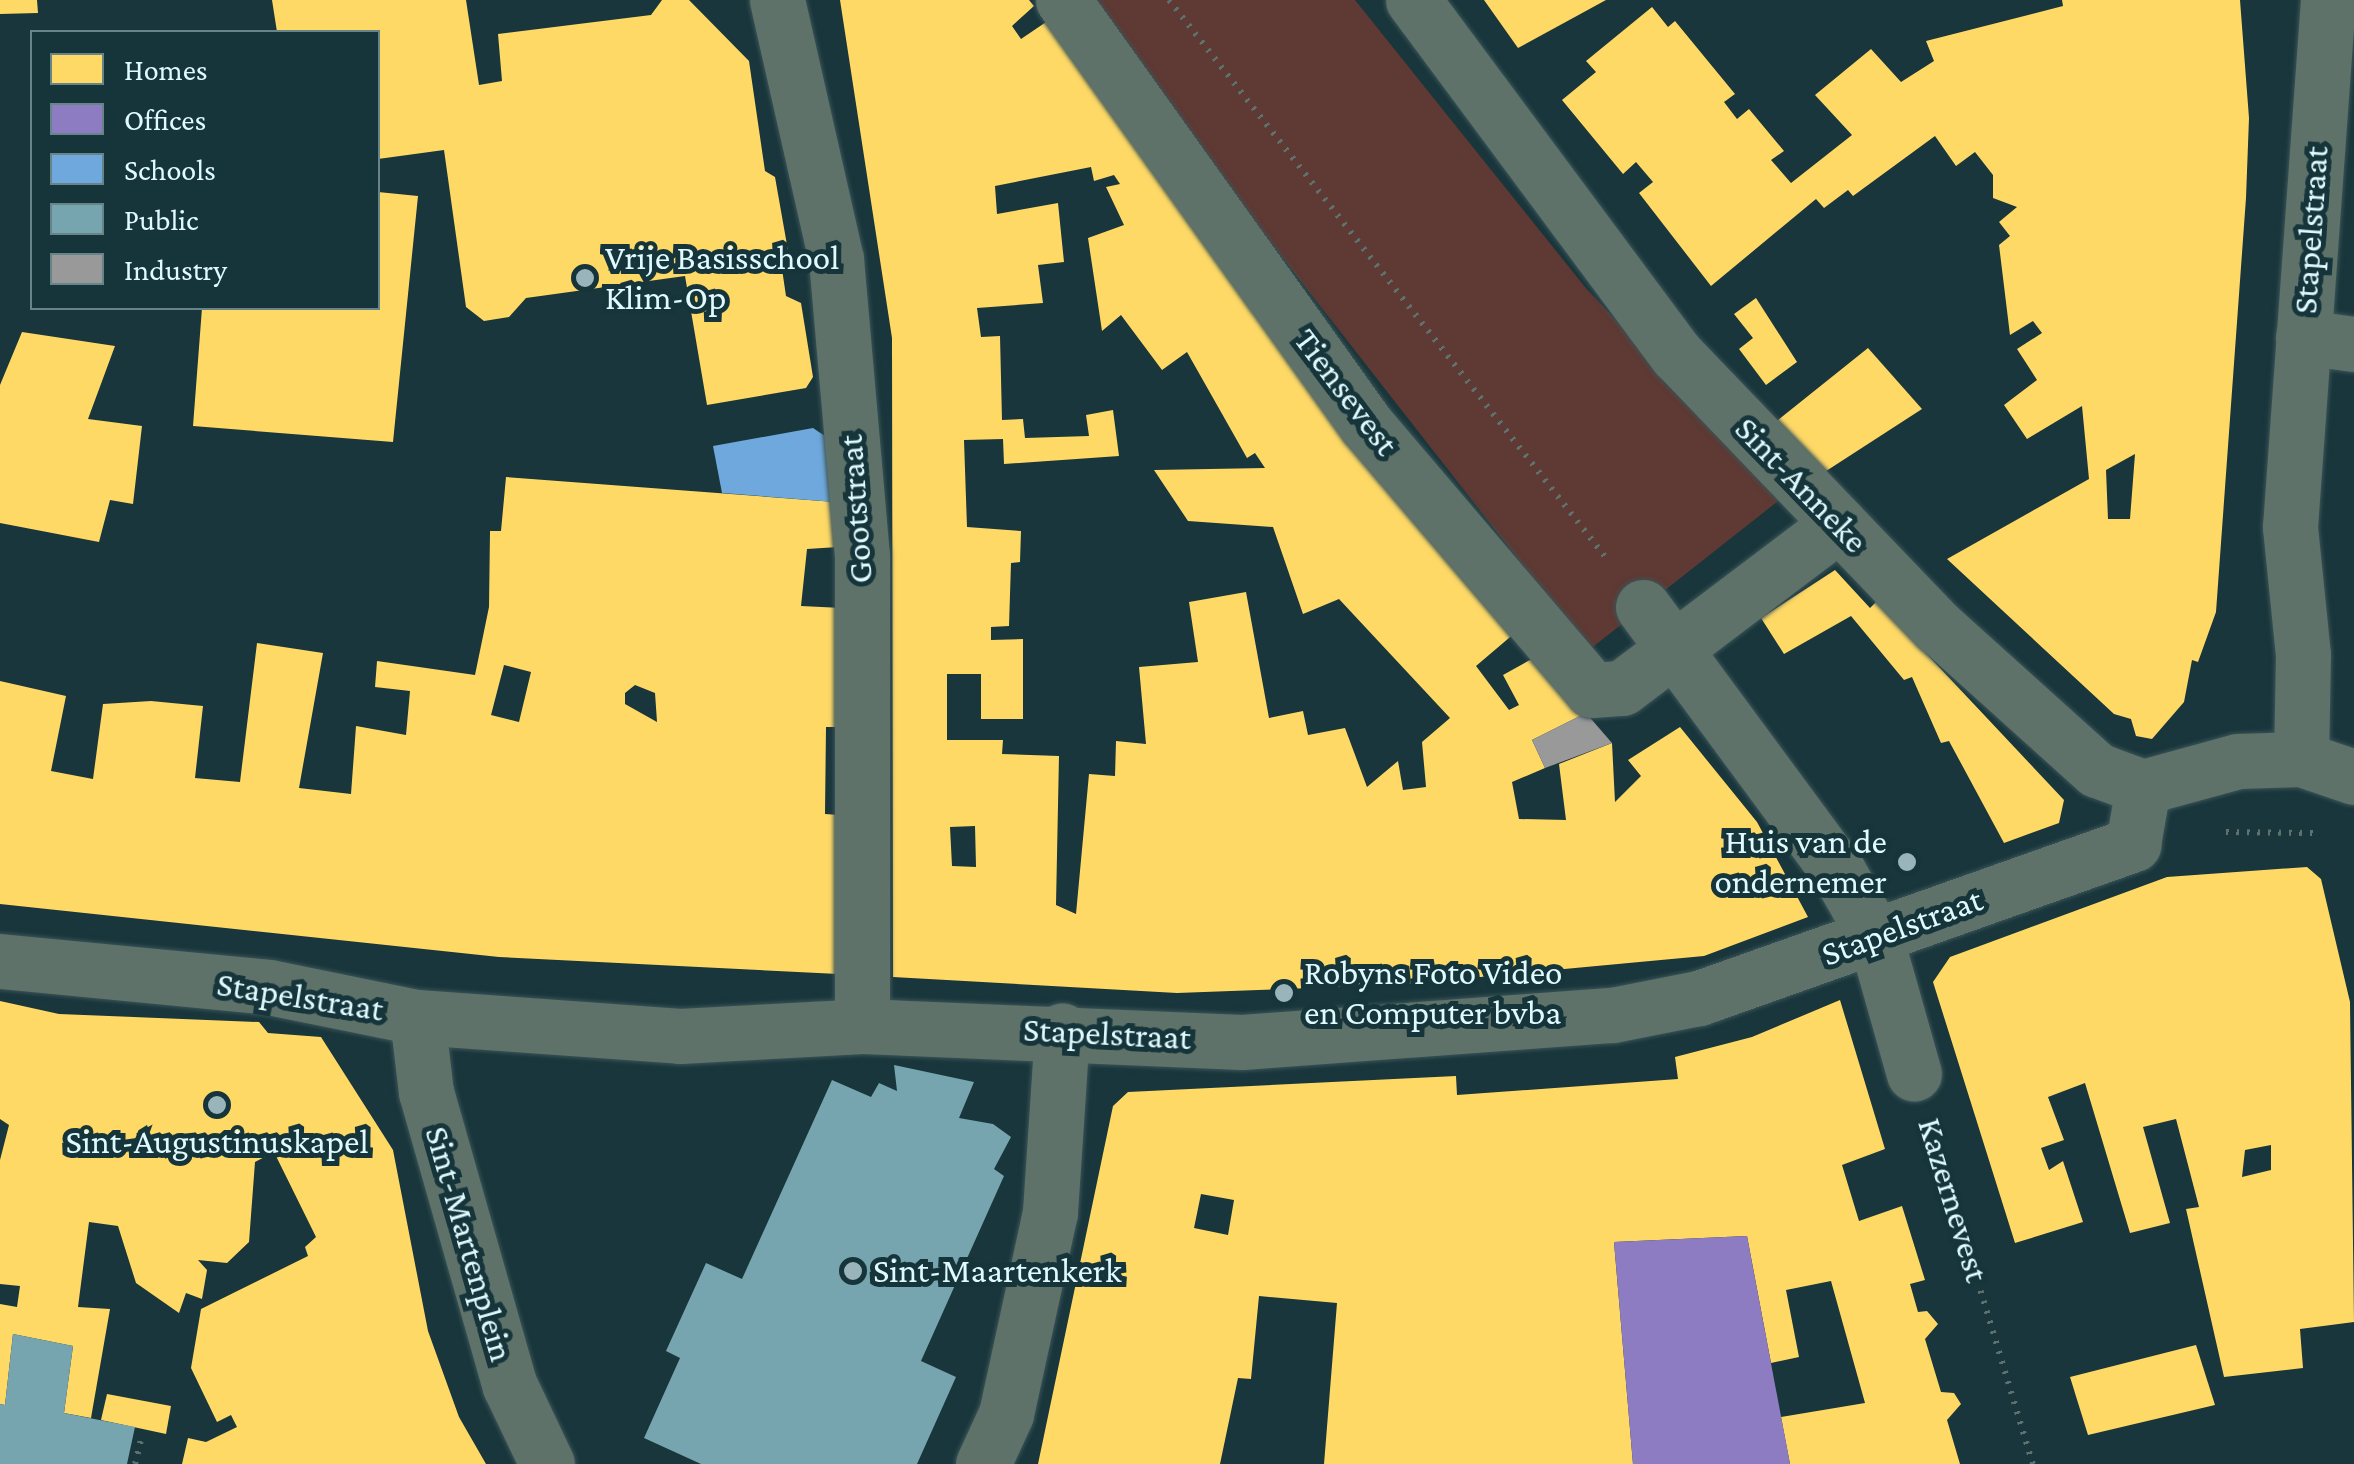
<!DOCTYPE html>
<style>
body{margin:0}
#map{position:relative;width:2354px;height:1464px;overflow:hidden;background:#18363b;font-family:"Crimson Pro",serif}
div>[style]{position:absolute}
.green>*{inset:0;background:#5f3933}
.homes>*{inset:0;background:#ffd966}
.offices>*{inset:0;background:#8e7cc3}
.schools>*{inset:0;background:#6fa8dc}
.public>*{inset:0;background:#76a5af}
.industry>*{inset:0;background:#999}
.path>*{height:6px;margin-top:-3px;transform-origin:0;background:repeating-linear-gradient(90deg,#5e716d 0 2.5px,transparent 0 10.5px)}
.roads{filter:drop-shadow(0 0 2px #3b5458) drop-shadow(0 0 2px #3b5458)}
.minor>*{height:55px;margin:-27.5px;padding:0 27.5px;transform-origin:27.5px;border-radius:27.5px;background:#5f726a}
.dots>*{width:28px;height:28px;translate:-50% -50%;box-sizing:border-box;border:5px solid #16353a;border-radius:50%}
span{translate:-50% -50%;white-space:nowrap;text-align:center;line-height:1.15;-webkit-text-stroke:10px #16353a;paint-order:stroke}
.street-label{font-size:35px;color:#e0faff}
.poi-label{font-size:35px;color:#e0faff}
.left{translate:0 -50%;text-align:left}
.right{translate:-100% -50%;text-align:right}
.legend{position:absolute;left:30px;top:30px;width:350px;height:280px;box-sizing:border-box;background:#16353a;border:2px solid #678489;margin:0;padding:12px 18px;list-style:none;font-size:30px;color:#e0faff}
.legend li{display:flex;align-items:center;gap:20px;height:50px}
.legend b{width:50px;border:2px solid #678489}
</style>
<div id="map">
<div class="green">
<i style="clip-path:polygon(1081px 0,1355px 0,1585px 287px,1782px 498px,1589px 650px)"></i>
</div>
<div class="homes">
<i style="clip-path:polygon(0 0,37px 0,38px 13px,0 14px)"></i>
<i style="clip-path:polygon(272px 0,466px 0,479px 85px,502px 81px,498px 34px,651px 15px,662px 0,689px 0,749px 61px,765px 171px,775px 177px,790px 262px,782px 269px,786px 296px,801px 303px,813px 377px,806px 388px,707px 405px,685px 276px,526px 298px,509px 317px,484px 321px,466px 307px,444px 150px,378px 159px,378px 32px,277px 32px)"></i>
<i style="clip-path:polygon(evenodd,840px 0,1029px 0,1034px 6px,1012px 26px,1021px 39px,1052px 18px,1516px 632px,1476px 666px,1509px 710px,1519px 705px,1503px 675px,1537px 656px,1586px 713px,1532px 740px,1545px 768px,1512px 782px,1519px 819px,1566px 820px,1559px 764px,1612px 743px,1615px 802px,1641px 776px,1628px 760px,1680px 727px,1757px 822px,1808px 917px,1704px 956px,1394px 985px,1177px 993px,893px 977px,892px 338px,840px 0,1091px 167px,1094px 181px,1114px 175px,1120px 184px,1106px 187px,1124px 225px,1088px 238px,1102px 331px,1121px 315px,1162px 370px,1187px 352px,1247px 458px,1255px 453px,1265px 468px,1154px 470px,1188px 521px,1273px 527px,1303px 614px,1339px 599px,1450px 718px,1422px 742px,1426px 787px,1403px 790px,1398px 761px,1367px 787px,1345px 728px,1308px 735px,1303px 711px,1269px 718px,1246px 592px,1189px 602px,1198px 662px,1139px 667px,1146px 744px,1116px 741px,1115px 776px,1089px 774px,1076px 914px,1056px 905px,1059px 756px,1002px 754px,1003px 740px,947px 740px,947px 674px,981px 674px,981px 719px,1023px 719px,1023px 639px,991px 640px,991px 627px,1009px 626px,1011px 563px,1020px 562px,1021px 531px,967px 527px,964px 440px,1003px 439px,1004px 464px,1119px 456px,1113px 410px,1086px 415px,1089px 436px,1025px 438px,1023px 419px,1002px 420px,1000px 336px,981px 337px,977px 308px,1043px 303px,1038px 265px,1064px 262px,1058px 203px,997px 214px,995px 186px,1091px 167px,840px 0,975px 826px,976px 867px,952px 866px,950px 827px,975px 826px)"></i>
<i style="clip-path:polygon(1484px 0,1606px 0,1518px 48px)"></i>
<i style="clip-path:polygon(evenodd,2062px 0,2240px 0,2249px 118px,2246px 198px,2216px 612px,2198px 662px,2192px 660px,2184px 702px,2152px 739px,2136px 736px,2131px 719px,2114px 714px,1947px 559px,2089px 479px,2082px 406px,2027px 439px,2004px 405px,2037px 380px,2017px 349px,2042px 333px,2033px 321px,2010px 335px,1999px 245px,2010px 236px,1999px 222px,2017px 207px,1993px 198px,1993px 175px,1975px 152px,1956px 166px,1935px 136px,1853px 196px,1848px 190px,1824px 208px,1816px 199px,1711px 286px,1639px 193px,1653px 182px,1636px 162px,1623px 174px,1562px 100px,1596px 72px,1586px 61px,1652px 7px,1668px 27px,1675px 21px,1735px 94px,1724px 102px,1737px 119px,1749px 109px,1784px 151px,1771px 160px,1791px 183px,1852px 135px,1815px 95px,1871px 49px,1901px 82px,1934px 61px,1926px 41px,2063px 6px,2062px 0,2135px 454px,2130px 519px,2108px 519px,2106px 470px,2135px 454px)"></i>
<i style="clip-path:polygon(378px 192px,418px 196px,393px 442px,193px 426px,202px 308px,378px 308px)"></i>
<i style="clip-path:polygon(1756px 298px,1797px 362px,1766px 385px,1739px 349px,1753px 338px,1734px 314px)"></i>
<i style="clip-path:polygon(22px 332px,115px 346px,88px 419px,142px 426px,133px 504px,110px 500px,99px 542px,0 523px,0 385px)"></i>
<i style="clip-path:polygon(1868px 348px,1922px 409px,1820px 475px,1773px 424px)"></i>
<i style="clip-path:polygon(evenodd,506px 477px,835px 502px,838px 547px,807px 549px,801px 606px,842px 608px,845px 727px,826px 727px,825px 814px,839px 815px,838px 974px,499px 957px,0 904px,0 681px,66px 696px,51px 771px,93px 779px,103px 704px,151px 701px,203px 706px,195px 778px,240px 782px,257px 643px,323px 653px,299px 788px,351px 794px,356px 726px,406px 735px,410px 691px,375px 687px,377px 661px,475px 675px,489px 607px,490px 531px,501px 531px,506px 477px,504px 665px,531px 672px,519px 722px,491px 715px,504px 665px,506px 477px,635px 685px,655px 693px,657px 722px,625px 704px,625px 693px,635px 685px)"></i>
<i style="clip-path:polygon(1835px 570px,1870px 608px,1877px 601px,2064px 800px,2059px 823px,2004px 843px,1949px 741px,1941px 743px,1912px 677px,1904px 680px,1851px 616px,1784px 654px,1761px 618px)"></i>
<i style="clip-path:polygon(evenodd,2307px 867px,2321px 879px,2350px 1002px,2354px 1322px,2300px 1329px,2303px 1368px,2224px 1377px,2186px 1209px,2199px 1207px,2176px 1119px,2143px 1127px,2170px 1223px,2130px 1233px,2085px 1083px,2048px 1097px,2064px 1140px,2041px 1148px,2049px 1170px,2063px 1161px,2083px 1222px,2015px 1243px,1933px 982px,1950px 957px,2167px 877px,2307px 867px,2271px 1145px,2271px 1170px,2242px 1177px,2245px 1150px,2271px 1145px)"></i>
<i style="clip-path:polygon(evenodd,1840px 1000px,1885px 1149px,1842px 1165px,1859px 1221px,1902px 1206px,1925px 1280px,1910px 1284px,1918px 1312px,1927px 1311px,1938px 1324px,1925px 1339px,1941px 1392px,1954px 1393px,1961px 1404px,1947px 1420px,1960px 1464px,1790px 1464px,1781px 1417px,1865px 1403px,1831px 1281px,1786px 1290px,1799px 1357px,1771px 1363px,1747px 1236px,1614px 1242px,1633px 1464px,1324px 1464px,1337px 1303px,1259px 1296px,1251px 1379px,1238px 1378px,1220px 1464px,1038px 1464px,1113px 1106px,1128px 1092px,1456px 1076px,1457px 1095px,1678px 1079px,1675px 1057px,1752px 1037px,1840px 1000px,1201px 1194px,1234px 1200px,1228px 1235px,1194px 1228px,1201px 1194px)"></i>
<i style="clip-path:polygon(0 1001px,59px 1014px,259px 1022px,268px 1033px,321px 1037px,393px 1150px,428px 1331px,459px 1417px,486px 1464px,182px 1464px,188px 1438px,206px 1442px,237px 1427px,231px 1415px,217px 1422px,191px 1368px,201px 1309px,308px 1256px,305px 1247px,316px 1237px,274px 1152px,255px 1162px,249px 1242px,227px 1263px,198px 1260px,207px 1270px,202px 1299px,186px 1293px,179px 1313px,136px 1283px,118px 1226px,89px 1222px,78px 1307px,110px 1309px,91px 1418px,64px 1413px,73px 1346px,13px 1334px,5px 1405px,0 1404px,0 1304px,17px 1307px,20px 1286px,0 1284px,0 1160px,9px 1125px,0 1119px)"></i>
<i style="clip-path:polygon(2196px 1345px,2215px 1405px,2088px 1435px,2070px 1377px)"></i>
<i style="clip-path:polygon(107px 1394px,171px 1406px,166px 1434px,101px 1420px)"></i>
</div>
<div class="offices">
<i style="clip-path:polygon(1747px 1236px,1790px 1464px,1633px 1464px,1614px 1242px)"></i>
</div>
<div class="schools">
<i style="clip-path:polygon(813px 428px,825px 436px,835px 502px,722px 493px,713px 446px)"></i>
</div>
<div class="public">
<i style="clip-path:polygon(894px 1065px,974px 1082px,959px 1118px,993px 1124px,1011px 1137px,994px 1169px,1004px 1176px,921px 1361px,956px 1377px,917px 1464px,701px 1464px,644px 1438px,680px 1358px,666px 1351px,706px 1263px,742px 1279px,832px 1080px,871px 1097px,879px 1083px,897px 1091px)"></i>
<i style="clip-path:polygon(13px 1334px,73px 1346px,64px 1413px,135px 1427px,127px 1464px,0 1464px,0 1404px,5px 1405px)"></i>
</div>
<div class="industry">
<i style="clip-path:polygon(1586px 713px,1612px 743px,1545px 768px,1532px 740px)"></i>
</div>
<div class="path">
<i style="left:1169px;top:0;width:709px;rotate:51.93deg"></i>
<i style="left:2226px;top:832px;width:87px;rotate:0.7deg"></i>
<i style="left:1932px;top:1130px;width:349px;rotate:73.2deg"></i>
<i style="left:135px;top:1464px;width:25px;rotate:-76deg"></i>
</div>
<div class="roads">
<div class="minor">
<i style="left:777px;top:0;width:266px;rotate:77.2deg"></i>
<i style="left:836px;top:259px;width:297px;rotate:85deg"></i>
<i style="left:862px;top:555px;width:471px;rotate:90deg"></i>
<i style="left:1063px;top:0;width:521px;rotate:54.45deg"></i>
<i style="left:1366px;top:424px;width:349px;rotate:49.6deg"></i>
<i style="left:1592px;top:690px;width:30px;rotate:-4deg"></i>
<i style="left:1622px;top:688px;width:272px;rotate:-37.1deg"></i>
<i style="left:1413px;top:0;width:442px;rotate:53.4deg"></i>
<i style="left:1677px;top:355px;width:377px;rotate:46.2deg"></i>
<i style="left:1938px;top:627px;width:214px;rotate:42deg"></i>
<i style="left:2097px;top:770px;width:49px;rotate:20.3deg"></i>
<i style="left:2143px;top:787px;width:98px;rotate:-15.3deg"></i>
<i style="left:2238px;top:761px;width:63px;rotate:-1.8deg"></i>
<i style="left:2301px;top:759px;width:56px;rotate:18.8deg"></i>
<i style="left:2303px;top:337px;width:51px;rotate:7.8deg"></i>
<i style="left:1643px;top:607px;width:330px;rotate:53.6deg"></i>
<i style="left:1839px;top:873px;width:73px;rotate:60.3deg"></i>
<i style="left:1875px;top:936px;width:143px;rotate:74.2deg"></i>
<i style="left:2301px;top:759px;width:104px;rotate:-88.9deg"></i>
<i style="left:2303px;top:655px;width:129px;rotate:-95.8deg"></i>
<i style="left:2290px;top:527px;width:528px;rotate:-85.88deg"></i>
<i style="left:0;top:961px;width:270px;rotate:5.5deg"></i>
<i style="left:269px;top:987px;width:151px;rotate:11.5deg"></i>
<i style="left:417px;top:1017px;width:264px;rotate:4.1deg"></i>
<i style="left:680px;top:1036px;width:182px;rotate:-3.1deg"></i>
<i style="left:862px;top:1026px;width:380px;rotate:2.4deg"></i>
<i style="left:1242px;top:1042px;width:372px;rotate:-4.2deg"></i>
<i style="left:1613px;top:1015px;width:88px;rotate:-11.2deg"></i>
<i style="left:1699px;top:998px;width:461px;rotate:-19.5deg"></i>
<i style="left:2133px;top:844px;width:58px;rotate:-80deg"></i>
<i style="left:417px;top:1017px;width:76px;rotate:83.2deg"></i>
<i style="left:426px;top:1092px;width:306px;rotate:74.1deg"></i>
<i style="left:510px;top:1386px;width:86px;rotate:64.6deg"></i>
<i style="left:983px;top:1464px;width:55px;rotate:-65.3deg"></i>
<i style="left:1006px;top:1414px;width:207px;rotate:-77.7deg"></i>
<i style="left:1050px;top:1212px;width:182px;rotate:-86.2deg"></i>
</div>
</div>
<div class="dots">
<i style="left:585px;top:278px;background:#9ab5ba"></i>
<i style="left:1907px;top:862px;background:#9ab5ba"></i>
<i style="left:1284px;top:993px;background:#9ab5ba"></i>
<i style="left:217px;top:1105px;background:#9ab5ba"></i>
<i style="left:853px;top:1271px;background:#9ab5ba"></i>
</div>
<div class="street-label">
<span style="left:2311px;top:230px;rotate:-86deg">Stapelstraat</span>
<span style="left:1346px;top:392px;rotate:53deg">Tiensevest</span>
<span style="left:1801px;top:485px;rotate:46deg">Sint-Anneke</span>
<span style="left:856px;top:509px;rotate:-94deg">Gootstraat</span>
<span style="left:1902px;top:927px;rotate:-20deg">Stapelstraat</span>
<span style="left:300px;top:997px;rotate:9deg">Stapelstraat</span>
<span style="left:1107px;top:1034px;rotate:3deg">Stapelstraat</span>
<span style="left:1953px;top:1200px;rotate:73deg">Kazernevest</span>
<span style="left:469px;top:1244px;rotate:74deg">Sint-Martenplein</span>
</div>
<div class="poi-label">
<span class="left" style="left:605px;top:278px">Vrije Basisschool<br>Klim-Op</span>
<span class="right" style="left:1887px;top:862px">Huis van de<br>ondernemer</span>
<span class="left" style="left:1304px;top:993px">Robyns Foto Video<br>en Computer bvba</span>
<span style="left:217px;top:1142px">Sint-Augustinuskapel</span>
<span class="left" style="left:873px;top:1271px">Sint-Maartenkerk</span>
</div>
<ul class="legend">
<li><b style="height:28px;background:#ffd966"></b>Homes</li>
<li><b style="height:28px;background:#8e7cc3"></b>Offices</li>
<li><b style="height:28px;background:#6fa8dc"></b>Schools</li>
<li><b style="height:28px;background:#76a5af"></b>Public</li>
<li><b style="height:28px;background:#999"></b>Industry</li>
</ul>
</div>
